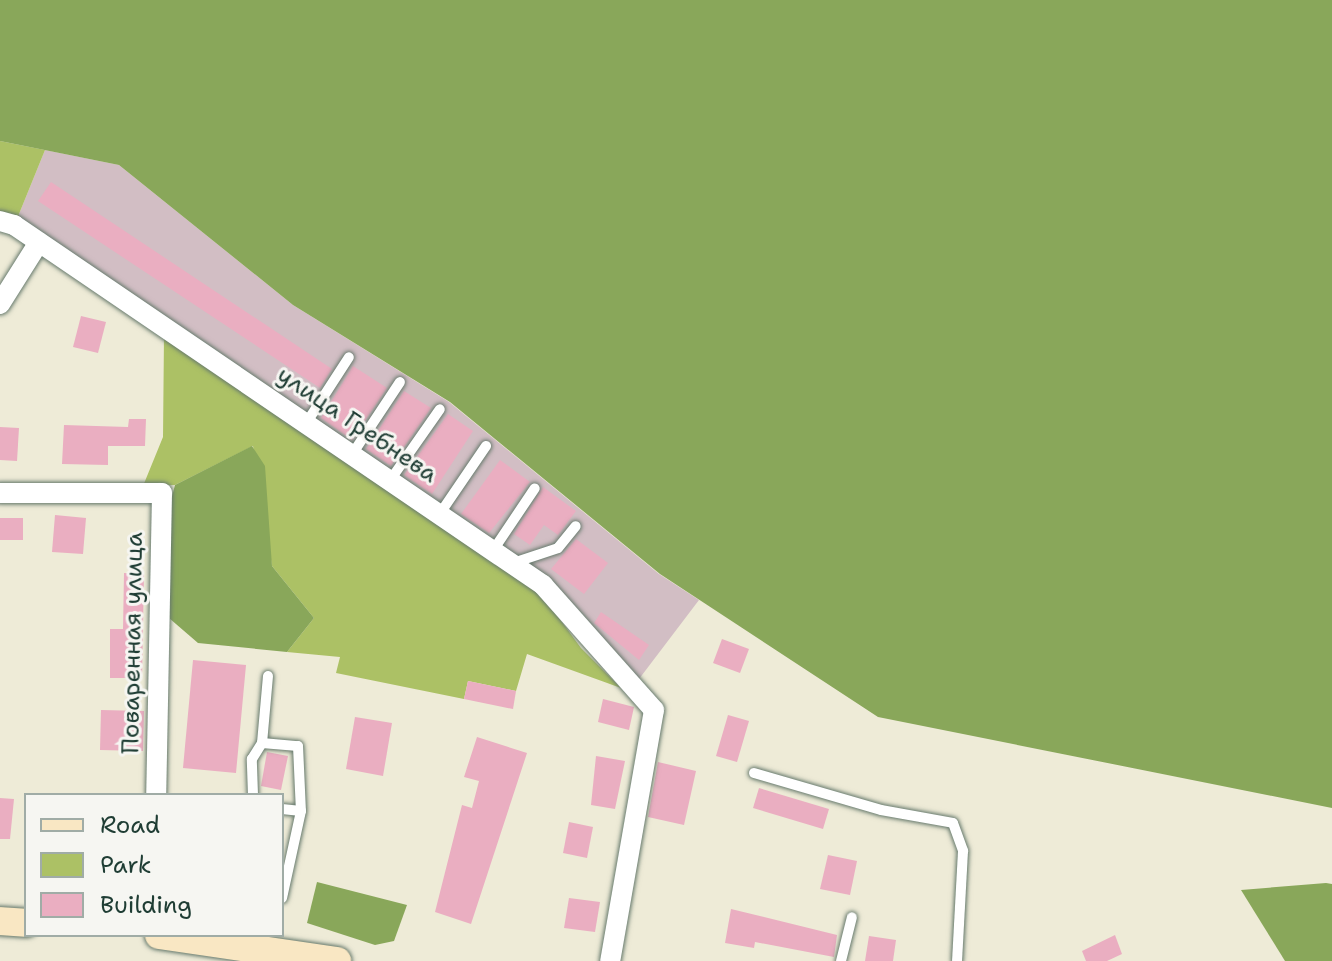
<!DOCTYPE html>
<meta charset="utf-8">
<style>
body{margin:0}
#map{position:relative;width:1332px;height:961px;overflow:hidden;background:#eeebd7;font-family:"Shantell Sans",sans-serif}
div>[style]{position:absolute}
.industrial>*{inset:0;background:#d2bec4}
.green>*{inset:0;background:#acc165}
.forest>*{inset:0;background:#89a75a}
.building>*{inset:0;background:#eaaec1}
.roads{filter:drop-shadow(0 0 2px #677a6d) drop-shadow(0 0 2px #677a6d)}
.service>*{height:10px;margin:-5px;padding:0 5px;transform-origin:5px;border-radius:5px;background:#fff}
.minor>*{height:20px;margin:-10px;padding:0 10px;transform-origin:10px;border-radius:10px;background:#fff}
.secondary>*{height:28px;margin:-14px;padding:0 14px;transform-origin:14px;border-radius:14px;background:#f9e7c3}
span{translate:-50% -50%;white-space:nowrap;text-align:center;line-height:1.15;-webkit-text-stroke:6px #f6f6f2;paint-order:stroke}
.street-label{font-size:24px;color:#1f3d34}
.legend{position:absolute;left:24px;top:793px;width:260px;height:144px;box-sizing:border-box;background:#f6f6f2;border:2px solid #a0aca6;margin:0;padding:10px 14px;list-style:none;font-size:24px;color:#1f3d34}
.legend li{display:flex;align-items:center;gap:16px;height:40px}
.legend b{width:40px;border:2px solid #a0aca6}
</style>
<div id="map">
<div class="industrial">
<i style="clip-path:polygon(45px 150px,119px 165px,293px 305px,449px 402px,659px 574px,699px 600px,636px 683px,548px 583px,17px 219px)"></i>
</div>
<div class="green">
<i style="clip-path:polygon(0 141px,45px 150px,17px 219px,0 214px)"></i>
<i style="clip-path:polygon(164px 335px,537px 588px,581px 648px,621px 688px,527px 654px,516px 691px,468px 681px,464px 699px,336px 673px,340px 657px,287px 652px,314px 618px,272px 566px,253px 446px,175px 485px,143px 486px,163px 437px)"></i>
</div>
<div class="forest">
<i style="clip-path:polygon(0 0,1332px 0,1332px 808px,878px 717px,660px 574px,450px 402px,293px 305px,119px 165px,0 141px)"></i>
<i style="clip-path:polygon(252px 446px,265px 466px,272px 566px,314px 618px,287px 652px,198px 643px,169px 618px,170px 504px,175px 485px)"></i>
<i style="clip-path:polygon(317px 882px,407px 905px,394px 941px,375px 945px,307px 923px)"></i>
<i style="clip-path:polygon(1326px 883px,1332px 884px,1332px 961px,1285px 961px,1241px 890px)"></i>
</div>
<div class="building">
<i style="clip-path:polygon(51px 182px,332px 369px,320px 388px,38px 201px)"></i>
<i style="clip-path:polygon(81px 316px,106px 322px,98px 353px,73px 347px)"></i>
<i style="clip-path:polygon(353px 366px,387px 388px,352px 440px,321px 418px)"></i>
<i style="clip-path:polygon(404px 391px,431px 408px,391px 466px,366px 449px)"></i>
<i style="clip-path:polygon(448px 414px,473px 431px,432px 494px,404px 475px)"></i>
<i style="clip-path:polygon(129px 419px,146px 419px,145px 446px,108px 446px,108px 465px,62px 464px,64px 425px,128px 427px)"></i>
<i style="clip-path:polygon(0 427px,19px 428px,17px 461px,0 460px)"></i>
<i style="clip-path:polygon(500px 460px,530px 482px,489px 533px,461px 514px)"></i>
<i style="clip-path:polygon(543px 487px,576px 511px,558px 535px,544px 525px,530px 545px,514px 534px)"></i>
<i style="clip-path:polygon(55px 515px,86px 518px,83px 554px,52px 552px)"></i>
<i style="clip-path:polygon(0 518px,23px 518px,23px 540px,0 540px)"></i>
<i style="clip-path:polygon(576px 539px,608px 563px,584px 594px,551px 569px)"></i>
<i style="clip-path:polygon(124px 573px,144px 574px,142px 678px,110px 678px,110px 629px,123px 629px)"></i>
<i style="clip-path:polygon(601px 612px,649px 645px,639px 660px,594px 623px)"></i>
<i style="clip-path:polygon(722px 639px,749px 649px,740px 673px,713px 663px)"></i>
<i style="clip-path:polygon(193px 660px,246px 665px,236px 773px,183px 768px)"></i>
<i style="clip-path:polygon(468px 681px,516px 691px,513px 709px,464px 699px)"></i>
<i style="clip-path:polygon(603px 699px,634px 707px,629px 730px,598px 722px)"></i>
<i style="clip-path:polygon(101px 710px,144px 711px,143px 751px,100px 750px)"></i>
<i style="clip-path:polygon(728px 715px,749px 721px,737px 762px,716px 756px)"></i>
<i style="clip-path:polygon(355px 717px,392px 723px,383px 776px,346px 769px)"></i>
<i style="clip-path:polygon(477px 737px,527px 753px,471px 924px,435px 912px,462px 805px,472px 808px,479px 781px,464px 777px)"></i>
<i style="clip-path:polygon(267px 752px,288px 756px,281px 790px,261px 786px)"></i>
<i style="clip-path:polygon(596px 756px,625px 761px,615px 809px,591px 805px)"></i>
<i style="clip-path:polygon(658px 762px,696px 771px,684px 825px,648px 817px)"></i>
<i style="clip-path:polygon(759px 788px,829px 809px,823px 829px,753px 808px)"></i>
<i style="clip-path:polygon(0 798px,14px 799px,10px 839px,0 839px)"></i>
<i style="clip-path:polygon(569px 822px,593px 827px,587px 858px,563px 853px)"></i>
<i style="clip-path:polygon(828px 855px,857px 861px,850px 895px,820px 889px)"></i>
<i style="clip-path:polygon(569px 898px,600px 902px,595px 932px,564px 928px)"></i>
<i style="clip-path:polygon(731px 909px,837px 935px,834px 957px,755px 942px,754px 948px,725px 943px)"></i>
<i style="clip-path:polygon(1115px 935px,1122px 954px,1107px 961px,1086px 961px,1082px 951px)"></i>
<i style="clip-path:polygon(869px 936px,896px 940px,893px 961px,865px 961px)"></i>
</div>
<div class="roads">
<div class="service">
<i style="left:307px;top:422px;width:77px;rotate:-57.1deg"></i>
<i style="left:353px;top:453px;width:85px;rotate:-56.5deg"></i>
<i style="left:391px;top:479px;width:85px;rotate:-55deg"></i>
<i style="left:441px;top:512px;width:80px;rotate:-55.7deg"></i>
<i style="left:494px;top:549px;width:73px;rotate:-56.1deg"></i>
<i style="left:513px;top:563px;width:47px;rotate:-18.4deg"></i>
<i style="left:558px;top:548px;width:28px;rotate:-51deg"></i>
<i style="left:268px;top:676px;width:67px;rotate:95.1deg"></i>
<i style="left:262px;top:743px;width:36px;rotate:5deg"></i>
<i style="left:298px;top:746px;width:65px;rotate:87.4deg"></i>
<i style="left:301px;top:811px;width:89px;rotate:102.3deg"></i>
<i style="left:754px;top:773px;width:132px;rotate:16.2deg"></i>
<i style="left:881px;top:810px;width:73px;rotate:10.2deg"></i>
<i style="left:953px;top:823px;width:30px;rotate:70deg"></i>
<i style="left:963px;top:851px;width:110px;rotate:93.1deg"></i>
<i style="left:253px;top:795px;width:36px;rotate:-92deg"></i>
<i style="left:252px;top:759px;width:19px;rotate:-58deg"></i>
<i style="left:282px;top:809px;width:19px;rotate:6deg"></i>
<i style="left:841px;top:961px;width:45px;rotate:-76deg"></i>
</div>
<div class="minor">
<i style="left:0;top:221px;width:15px;rotate:16deg"></i>
<i style="left:14px;top:225px;width:640px;rotate:34.24deg"></i>
<i style="left:543px;top:585px;width:167px;rotate:48.4deg"></i>
<i style="left:654px;top:710px;width:255px;rotate:99.9deg"></i>
<i style="left:0;top:304px;width:73px;rotate:-57.8deg"></i>
<i style="left:0;top:493px;width:162px"></i>
<i style="left:162px;top:493px;width:302px;rotate:91.1deg"></i>
</div>
<div class="secondary">
<i style="left:0;top:921px;width:26px;rotate:4deg"></i>
<i style="left:159px;top:935px;width:180px;rotate:8.3deg"></i>
</div>
</div>
<div class="street-label">
<span style="left:357px;top:425px;rotate:34deg">улица Гребнева</span>
<span style="left:133px;top:643px;rotate:-89deg">Поваренная улица</span>
</div>
<ul class="legend">
<li><b style="height:10px;background:#f9e7c3"></b>Road</li>
<li><b style="height:22px;background:#acc165"></b>Park</li>
<li><b style="height:22px;background:#eaaec1"></b>Building</li>
</ul>
</div>
